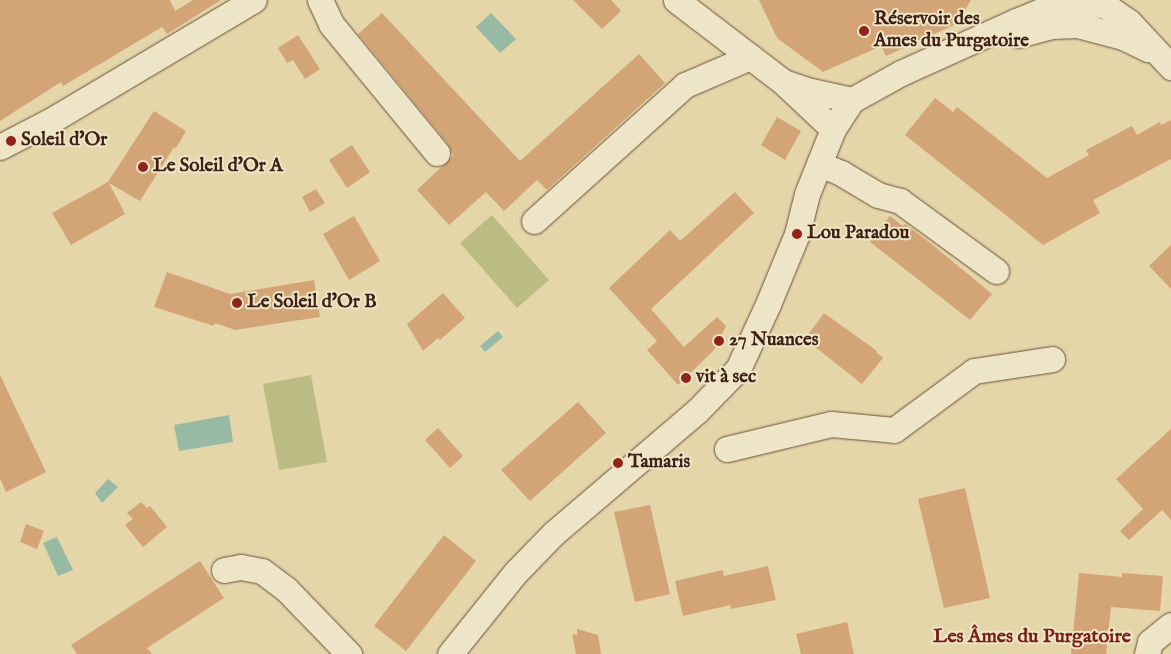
<!DOCTYPE html>
<meta charset="utf-8">
<style>
body{margin:0}
#map{position:relative;width:1171px;height:654px;overflow:hidden;background:#e5d6a9;font-family:"IM FELL English",serif}
div>[style]{position:absolute}
.green>*{inset:0;background:#bbbc84}
.water>*{inset:0;background:#96baa4}
.building>*{inset:0;background:#d2a476}
.roads{filter:drop-shadow(0 0 1px #684f3a) drop-shadow(0 0 1px #684f3a)}
.minor>*{height:25px;margin:-12.5px;padding:0 12.5px;transform-origin:12.5px;border-radius:12.5px;background:#eee4c7}
.dots>*{width:14px;height:14px;translate:-50% -50%;box-sizing:border-box;border:2px solid #eee4c7;border-radius:50%}
span{translate:-50% -50%;white-space:nowrap;text-align:center;line-height:1.15;-webkit-text-stroke:4px #eee4c7;paint-order:stroke}
.poi-label{font-size:19px;color:#3f2215;font-weight:700}
.left{translate:0 -50%;text-align:left}
.neighbourhood-label{font-size:20px;color:#7a1f14;font-weight:700}
</style>
<div id="map">
<div class="green">
<i style="clip-path:polygon(492px 215px,549px 280px,517px 308px,460px 243px)"></i>
<i style="clip-path:polygon(311px 375px,327px 462px,279px 470px,263px 384px)"></i>
</div>
<div class="water">
<i style="clip-path:polygon(491px 13px,516px 39px,500px 53px,476px 27px)"></i>
<i style="clip-path:polygon(498px 331px,503px 337px,485px 352px,480px 346px)"></i>
<i style="clip-path:polygon(229px 415px,233px 442px,179px 451px,174px 425px)"></i>
<i style="clip-path:polygon(108px 479px,118px 487px,102px 503px,95px 493px)"></i>
<i style="clip-path:polygon(57px 537px,73px 570px,58px 576px,43px 543px)"></i>
</div>
<div class="building">
<i style="clip-path:polygon(0 0,170px 0,175px 11px,193px 0,221px 0,167px 34px,162px 27px,63px 86px,61px 82px,0 121px)"></i>
<i style="clip-path:polygon(573px 0,611px 0,621px 11px,602px 29px)"></i>
<i style="clip-path:polygon(759px 0,971px 0,958px 22px,952px 26px,886px 56px,881px 46px,823px 72px,777px 38px)"></i>
<i style="clip-path:polygon(382px 13px,520px 161px,639px 54px,665px 83px,547px 190px,537px 180px,504px 211px,486px 192px,449px 225px,417px 190px,453px 156px,448px 144px,358px 34px)"></i>
<i style="clip-path:polygon(298px 35px,320px 69px,305px 79px,293px 60px,287px 63px,278px 48px)"></i>
<i style="clip-path:polygon(935px 98px,953px 112px,957px 107px,1047px 178px,1089px 155px,1086px 150px,1132px 126px,1137px 135px,1160px 122px,1161px 125px,1171px 120px,1171px 159px,1093px 200px,1100px 213px,1043px 245px,905px 135px)"></i>
<i style="clip-path:polygon(154px 111px,186px 131px,176px 148px,174px 147px,140px 201px,109px 183px,125px 214px,71px 245px,52px 213px,108px 182px)"></i>
<i style="clip-path:polygon(777px 117px,801px 131px,785px 160px,761px 145px)"></i>
<i style="clip-path:polygon(352px 145px,370px 172px,347px 188px,329px 160px)"></i>
<i style="clip-path:polygon(316px 189px,325px 203px,310px 212px,302px 197px)"></i>
<i style="clip-path:polygon(735px 192px,754px 213px,651px 309px,684px 347px,717px 317px,726px 326px,715px 349px,678px 385px,647px 350px,657px 341px,609px 288px,670px 230px,680px 241px)"></i>
<i style="clip-path:polygon(354px 216px,380px 261px,349px 280px,323px 234px)"></i>
<i style="clip-path:polygon(890px 216px,903px 226px,905px 224px,934px 246px,992px 294px,970px 320px,870px 242px)"></i>
<i style="clip-path:polygon(1171px 245px,1171px 289px,1149px 266px)"></i>
<i style="clip-path:polygon(167px 272px,230px 294px,314px 280px,320px 317px,235px 330px,215px 323px,214px 326px,154px 307px)"></i>
<i style="clip-path:polygon(443px 293px,465px 318px,440px 340px,438px 338px,423px 351px,407px 324px)"></i>
<i style="clip-path:polygon(824px 313px,877px 351px,876px 352px,883px 358px,862px 384px,805px 339px)"></i>
<i style="clip-path:polygon(0 375px,46px 472px,6px 492px,0 479px)"></i>
<i style="clip-path:polygon(578px 402px,606px 433px,530px 501px,501px 470px)"></i>
<i style="clip-path:polygon(438px 428px,463px 456px,450px 468px,425px 440px)"></i>
<i style="clip-path:polygon(1171px 429px,1171px 520px,1162px 510px,1129px 540px,1120px 531px,1143px 509px,1116px 479px)"></i>
<i style="clip-path:polygon(965px 488px,990px 598px,944px 608px,918px 499px)"></i>
<i style="clip-path:polygon(141px 502px,147px 508px,150px 506px,167px 527px,143px 547px,125px 525px,133px 519px,127px 513px)"></i>
<i style="clip-path:polygon(650px 505px,670px 594px,635px 602px,614px 512px)"></i>
<i style="clip-path:polygon(26px 524px,44px 531px,37px 549px,20px 542px)"></i>
<i style="clip-path:polygon(444px 535px,476px 561px,406px 651px,374px 626px)"></i>
<i style="clip-path:polygon(200px 561px,224px 598px,147px 648px,152px 654px,77px 654px,71px 645px)"></i>
<i style="clip-path:polygon(768px 566px,776px 600px,731px 609px,730px 605px,683px 616px,675px 581px,723px 570px,724px 576px)"></i>
<i style="clip-path:polygon(1079px 573px,1122px 577px,1122px 573px,1163px 576px,1160px 611px,1111px 607px,1106px 654px,1071px 654px)"></i>
<i style="clip-path:polygon(847px 622px,854px 654px,801px 654px,796px 634px)"></i>
<i style="clip-path:polygon(577px 629px,598px 635px,601px 654px,576px 654px,572px 634px,577px 635px)"></i>
</div>
<div class="roads">
<div class="minor">
<i style="left:320px;top:0;width:26px;rotate:65deg"></i>
<i style="left:331px;top:24px;width:167px;rotate:50.6deg"></i>
<i style="left:676px;top:0;width:133px;rotate:37.4deg"></i>
<i style="left:782px;top:81px;width:70px;rotate:43.3deg"></i>
<i style="left:1018px;top:35px;width:35px;rotate:-15deg"></i>
<i style="left:1052px;top:26px;width:25px;rotate:-2deg"></i>
<i style="left:1077px;top:25px;width:48px;rotate:14.6deg"></i>
<i style="left:1123px;top:37px;width:28px;rotate:26deg"></i>
<i style="left:786px;top:83px;width:26px;rotate:18deg"></i>
<i style="left:811px;top:91px;width:42px;rotate:12.4deg"></i>
<i style="left:0;top:147px;width:56px;rotate:-27.5deg"></i>
<i style="left:50px;top:121px;width:237px;rotate:-30.7deg"></i>
<i style="left:819px;top:164px;width:24px;rotate:22deg"></i>
<i style="left:841px;top:173px;width:43px;rotate:30.7deg"></i>
<i style="left:878px;top:195px;width:23px;rotate:15deg"></i>
<i style="left:900px;top:201px;width:119px;rotate:36.1deg"></i>
<i style="left:534px;top:221px;width:203px;rotate:-42deg"></i>
<i style="left:685px;top:85px;width:71px;rotate:-23.3deg"></i>
<i style="left:727px;top:449px;width:107px;rotate:-13.5deg"></i>
<i style="left:831px;top:424px;width:63px;rotate:5.4deg"></i>
<i style="left:894px;top:430px;width:99px;rotate:-36.4deg"></i>
<i style="left:974px;top:371px;width:79px;rotate:-8.7deg"></i>
<i style="left:224px;top:570px;width:17px;rotate:-10deg"></i>
<i style="left:241px;top:567px;width:21px;rotate:11deg"></i>
<i style="left:262px;top:571px;width:30px;rotate:37deg"></i>
<i style="left:286px;top:589px;width:91px;rotate:45.9deg"></i>
<i style="left:450px;top:654px;width:105px;rotate:-51.2deg"></i>
<i style="left:516px;top:572px;width:54px;rotate:-45.7deg"></i>
<i style="left:554px;top:533px;width:188px;rotate:-40.5deg"></i>
<i style="left:697px;top:411px;width:59px;rotate:-45.7deg"></i>
<i style="left:738px;top:369px;width:72px;rotate:-65.2deg"></i>
<i style="left:768px;top:304px;width:76px;rotate:-67.5deg"></i>
<i style="left:797px;top:234px;width:41px;rotate:-76deg"></i>
<i style="left:807px;top:194px;width:70px;rotate:-68.2deg"></i>
<i style="left:833px;top:129px;width:35px;rotate:-57deg"></i>
<i style="left:852px;top:100px;width:56px;rotate:-28.9deg"></i>
<i style="left:901px;top:73px;width:126px;rotate:-24.3deg"></i>
<i style="left:1016px;top:21px;width:35px;rotate:-22deg"></i>
<i style="left:1049px;top:8px;width:27px;rotate:-13deg"></i>
<i style="left:1075px;top:2px;width:31px;rotate:7deg"></i>
<i style="left:1106px;top:6px;width:28px;rotate:35deg"></i>
<i style="left:1129px;top:22px;width:62px;rotate:47deg"></i>
<i style="left:1147px;top:654px;width:12px;rotate:-76deg"></i>
<i style="left:1150px;top:642px;width:27px;rotate:-39deg"></i>
</div>
</div>
<div class="dots">
<i style="left:864px;top:31px;background:#8f2418"></i>
<i style="left:11px;top:141px;background:#8f2418"></i>
<i style="left:143px;top:167px;background:#8f2418"></i>
<i style="left:797px;top:234px;background:#8f2418"></i>
<i style="left:237px;top:303px;background:#8f2418"></i>
<i style="left:719px;top:341px;background:#8f2418"></i>
<i style="left:686px;top:378px;background:#8f2418"></i>
<i style="left:618px;top:463px;background:#8f2418"></i>
</div>
<div class="poi-label">
<span class="left" style="left:874px;top:31px">Réservoir des<br>Ames du Purgatoire</span>
<span class="left" style="left:21px;top:141px">Soleil d'Or</span>
<span class="left" style="left:153px;top:167px">Le Soleil d'Or A</span>
<span class="left" style="left:807px;top:234px">Lou Paradou</span>
<span class="left" style="left:247px;top:303px">Le Soleil d'Or B</span>
<span class="left" style="left:729px;top:341px">27 Nuances</span>
<span class="left" style="left:696px;top:378px">vit à sec</span>
<span class="left" style="left:628px;top:463px">Tamaris</span>
</div>
<div class="neighbourhood-label">
<span style="left:1032px;top:636px">Les Âmes du Purgatoire</span>
</div>
</div>
